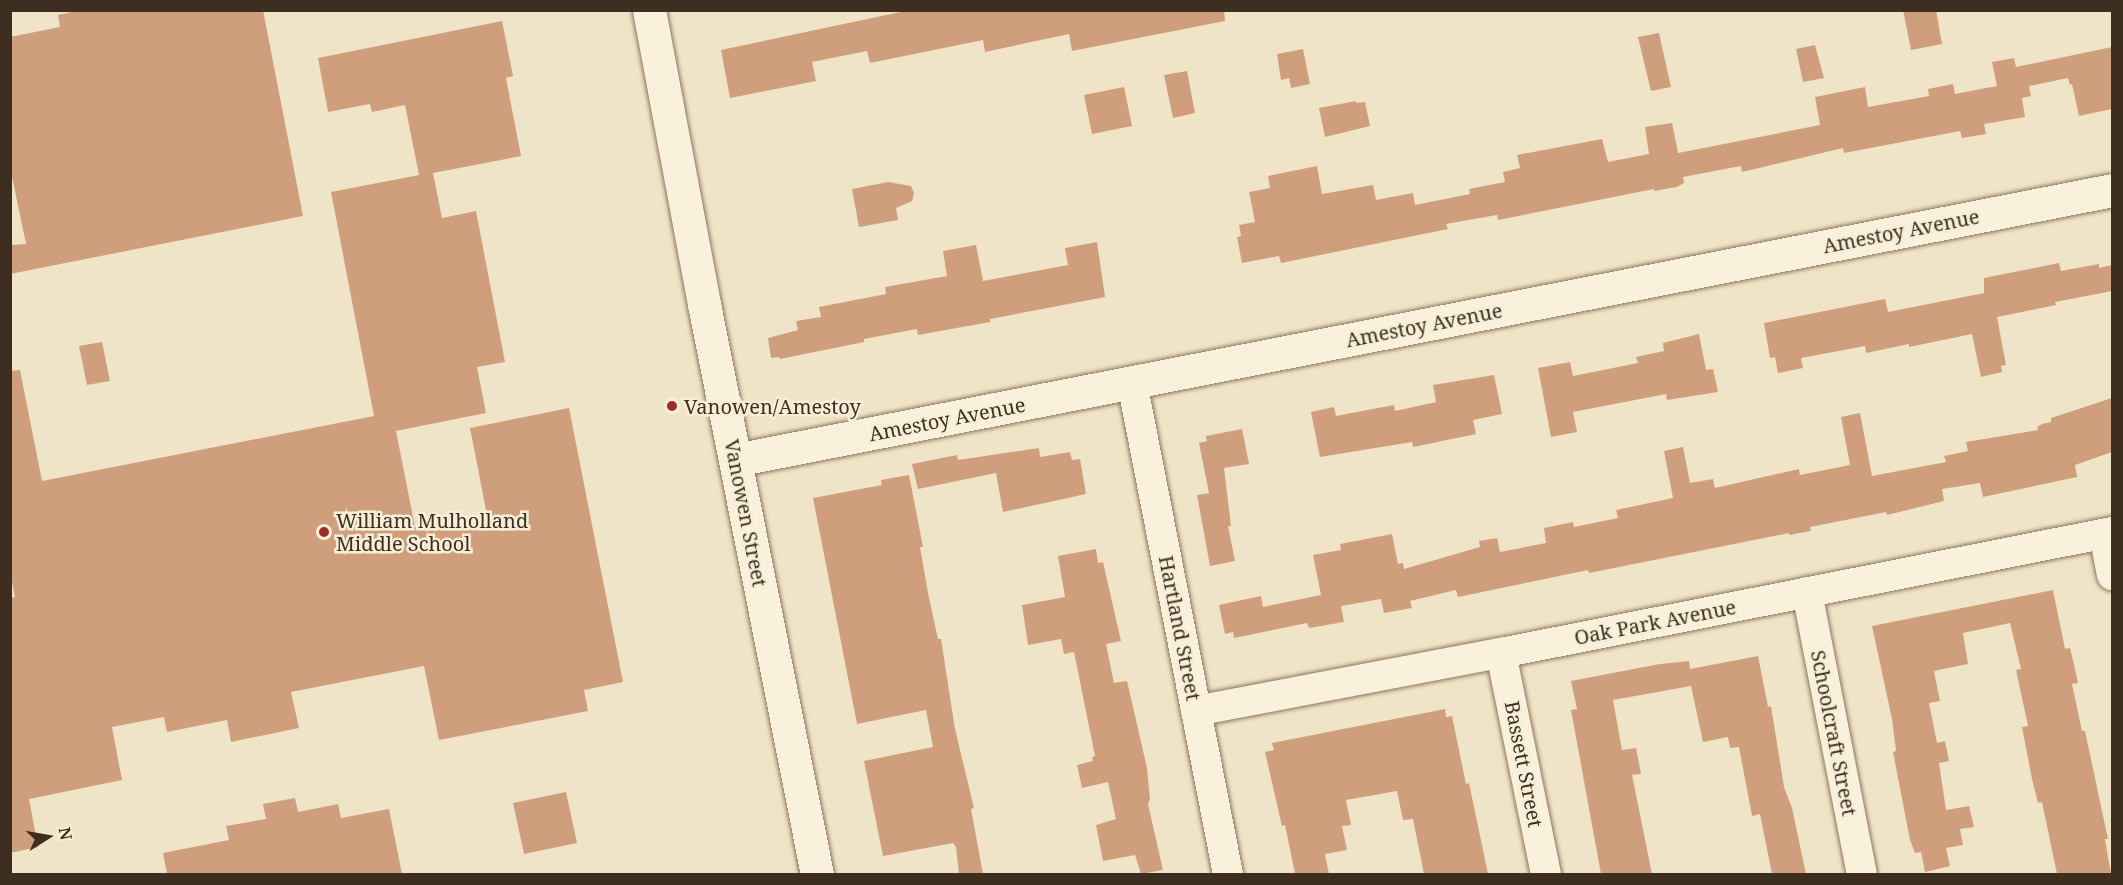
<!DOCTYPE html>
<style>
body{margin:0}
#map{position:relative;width:2123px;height:885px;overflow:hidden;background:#f0e4c8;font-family:"Noto Serif",serif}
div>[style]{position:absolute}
.building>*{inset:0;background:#cf9f7d}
.roads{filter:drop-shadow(0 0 2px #8d765c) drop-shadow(0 0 2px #8d765c)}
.street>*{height:30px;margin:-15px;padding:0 15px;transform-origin:15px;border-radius:15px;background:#faf1dc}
.secondary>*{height:33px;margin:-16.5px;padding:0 16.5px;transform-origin:16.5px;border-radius:16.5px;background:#faf1dc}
.dots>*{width:16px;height:16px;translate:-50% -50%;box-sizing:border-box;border:3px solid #f7eed8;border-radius:50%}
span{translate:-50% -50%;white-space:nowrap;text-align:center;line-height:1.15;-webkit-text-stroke:5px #f7eed8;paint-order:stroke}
.street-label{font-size:20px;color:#3d2e20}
.poi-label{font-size:20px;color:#3d2e20}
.left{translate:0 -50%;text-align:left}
.frame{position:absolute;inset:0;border:12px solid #3d2e20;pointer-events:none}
.north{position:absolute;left:18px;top:807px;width:60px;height:60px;-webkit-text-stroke:4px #f7eed8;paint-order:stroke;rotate:79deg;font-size:16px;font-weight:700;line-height:24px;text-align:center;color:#3d2e20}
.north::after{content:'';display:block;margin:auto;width:21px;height:27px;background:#3d2e20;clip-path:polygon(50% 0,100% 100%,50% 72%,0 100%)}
</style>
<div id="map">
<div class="building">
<i style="clip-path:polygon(80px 10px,263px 10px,303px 216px,10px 274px,10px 245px,26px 244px,10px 167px,10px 37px,60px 27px,58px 15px)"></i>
<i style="clip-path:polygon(910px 10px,1224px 10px,1225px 21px,1072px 51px,1069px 34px,985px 52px,983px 40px,870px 63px,867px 51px,812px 62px,816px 81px,730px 98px,721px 50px)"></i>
<i style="clip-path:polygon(1903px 10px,1936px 10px,1942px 44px,1911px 50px)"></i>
<i style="clip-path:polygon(502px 21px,513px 76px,506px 78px,521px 156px,433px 173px,442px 218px,476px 211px,505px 362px,477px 367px,486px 413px,396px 431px,415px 527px,433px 523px,434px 531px,488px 520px,470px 428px,569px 408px,623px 682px,584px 690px,588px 711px,439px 740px,424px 666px,291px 692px,299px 728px,231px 742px,227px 720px,167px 732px,164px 717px,112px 727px,122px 780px,29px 799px,38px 847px,10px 853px,10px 598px,15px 597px,10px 572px,10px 371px,20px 370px,42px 481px,374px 416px,331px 192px,419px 175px,405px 105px,372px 112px,370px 104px,328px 112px,318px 58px)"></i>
<i style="clip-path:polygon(1659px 33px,1671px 87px,1651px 91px,1638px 37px)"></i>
<i style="clip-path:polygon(1815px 45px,1824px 78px,1803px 82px,1796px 49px)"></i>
<i style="clip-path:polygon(2112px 47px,2112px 109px,2079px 116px,2072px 84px,2070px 85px,2068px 78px,2029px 86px,2031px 96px,2022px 98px,2025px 117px,1984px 124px,1986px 134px,1962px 138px,1960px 131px,1844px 153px,1843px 148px,1742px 172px,1741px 166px,1683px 177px,1684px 183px,1677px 187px,1654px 191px,1654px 189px,1498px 220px,1497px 215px,1446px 224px,1448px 229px,1281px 263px,1279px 256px,1242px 263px,1237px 237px,1241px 236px,1239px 225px,1255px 222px,1249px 192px,1270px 188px,1268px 176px,1317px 166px,1322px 194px,1373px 185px,1376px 200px,1413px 193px,1415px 205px,1470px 194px,1469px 189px,1505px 182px,1503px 172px,1520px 168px,1517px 155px,1602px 139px,1608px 162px,1649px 154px,1645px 127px,1672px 123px,1678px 153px,1820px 125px,1815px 97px,1865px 87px,1868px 107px,1929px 96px,1928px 89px,1953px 84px,1955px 94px,1997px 86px,1992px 62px,2014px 58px,2016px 67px)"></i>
<i style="clip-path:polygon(1303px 49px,1310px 84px,1291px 88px,1289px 78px,1281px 80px,1277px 54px)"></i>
<i style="clip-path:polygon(1187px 71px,1195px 113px,1173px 118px,1164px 75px)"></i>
<i style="clip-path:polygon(1124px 87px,1132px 126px,1092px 134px,1084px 95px)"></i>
<i style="clip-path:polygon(1356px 101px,1356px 103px,1365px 102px,1370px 126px,1325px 137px,1319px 108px)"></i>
<i style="clip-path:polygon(888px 182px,911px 186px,914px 193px,912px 201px,896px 208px,898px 220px,859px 227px,852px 189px)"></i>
<i style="clip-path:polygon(1097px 242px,1105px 297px,990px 319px,990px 322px,918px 335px,917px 329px,864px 339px,864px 342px,780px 359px,779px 357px,771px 358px,768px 338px,798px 330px,796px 321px,821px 317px,819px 307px,886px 294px,885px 287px,947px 276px,943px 251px,976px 245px,983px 281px,1068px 265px,1065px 248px)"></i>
<i style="clip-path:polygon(2059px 263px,2061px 271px,2099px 264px,2099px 268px,2112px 265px,2112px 291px,2055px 302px,2056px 305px,1997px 317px,2006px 365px,2001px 366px,2002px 372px,1981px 377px,1972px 334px,1909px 347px,1909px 344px,1866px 353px,1865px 346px,1801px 358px,1803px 368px,1778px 373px,1775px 357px,1770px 358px,1764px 323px,1885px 299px,1888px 312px,1984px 293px,1984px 278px)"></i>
<i style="clip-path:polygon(1699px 334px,1706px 370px,1713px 369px,1718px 392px,1667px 400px,1666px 394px,1573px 412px,1577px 432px,1551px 437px,1538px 368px,1570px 362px,1573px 376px,1638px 363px,1636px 357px,1664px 351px,1663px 343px)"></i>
<i style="clip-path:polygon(102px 342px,110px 381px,87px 385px,79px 346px)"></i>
<i style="clip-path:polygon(1494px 375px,1502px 414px,1473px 420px,1476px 434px,1413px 447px,1412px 442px,1320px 457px,1311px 412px,1334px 407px,1336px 416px,1394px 405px,1395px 411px,1436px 402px,1433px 385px)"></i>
<i style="clip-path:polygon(2112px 398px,2112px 452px,2075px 465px,2077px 477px,1983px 497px,1980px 483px,1942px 489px,1944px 501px,1887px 515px,1886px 512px,1810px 527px,1811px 531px,1789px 535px,1789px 533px,1589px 573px,1588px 570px,1458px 597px,1456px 590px,1410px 601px,1412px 608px,1384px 613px,1381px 599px,1341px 606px,1344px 622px,1309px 628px,1307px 623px,1234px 638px,1233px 632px,1225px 634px,1219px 605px,1261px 596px,1263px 607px,1321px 595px,1313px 555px,1341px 550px,1340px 544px,1392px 534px,1398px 564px,1403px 563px,1404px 569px,1480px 547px,1479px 541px,1497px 538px,1500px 552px,1546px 543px,1544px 528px,1573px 522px,1574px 527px,1618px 518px,1616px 510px,1673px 498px,1664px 451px,1683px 447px,1690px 483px,1713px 479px,1715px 488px,1799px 469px,1800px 475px,1850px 465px,1841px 417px,1860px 413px,1872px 476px,1946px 462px,1944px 456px,1968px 451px,1966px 442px,2038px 430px,2037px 427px,2042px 424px,2051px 422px,2051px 418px)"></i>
<i style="clip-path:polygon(1242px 429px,1249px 464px,1224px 468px,1231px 526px,1228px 526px,1235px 561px,1210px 566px,1197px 495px,1209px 493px,1199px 443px,1207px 441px,1206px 436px)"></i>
<i style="clip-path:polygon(1039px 448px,1040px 457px,1070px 452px,1072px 460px,1080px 459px,1086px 494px,1003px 512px,996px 473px,918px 489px,912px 464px,957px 455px,958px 460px)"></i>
<i style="clip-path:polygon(909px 475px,923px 547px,920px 547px,928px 593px,938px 639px,941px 639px,955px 729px,974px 808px,971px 809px,983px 874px,959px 874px,956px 847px,953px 843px,883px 856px,864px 761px,933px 747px,926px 710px,857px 724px,813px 498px,882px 485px,881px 480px)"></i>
<i style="clip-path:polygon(1096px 549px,1098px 563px,1103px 562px,1121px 641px,1106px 644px,1114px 683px,1127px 681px,1147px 768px,1150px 799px,1148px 804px,1163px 870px,1141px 874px,1135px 855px,1103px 861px,1096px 825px,1116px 819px,1108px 782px,1082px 788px,1077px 765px,1093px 761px,1092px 757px,1095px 756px,1074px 652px,1064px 654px,1061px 639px,1028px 645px,1022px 605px,1065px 597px,1058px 556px)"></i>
<i style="clip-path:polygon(2053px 590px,2065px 649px,2070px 648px,2073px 660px,2078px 683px,2072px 684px,2082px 731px,2085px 731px,2108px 839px,2105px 839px,2111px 874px,2057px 874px,2042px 802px,2038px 803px,2032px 779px,2022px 727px,2028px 726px,2016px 670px,2021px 669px,2010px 623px,1963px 633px,1968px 664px,1934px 671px,1940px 701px,1929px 703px,1937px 743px,1945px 741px,1949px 761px,1939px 763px,1946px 810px,1969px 806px,1974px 827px,1960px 829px,1963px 845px,1946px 848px,1950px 866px,1925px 872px,1921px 852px,1915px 853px,1910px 840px,1893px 752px,1896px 751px,1892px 719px,1872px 626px)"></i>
<i style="clip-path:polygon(1758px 656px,1768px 707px,1771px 706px,1784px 787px,1792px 808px,1806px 874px,1772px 874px,1760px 814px,1752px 816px,1739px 747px,1730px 748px,1728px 737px,1703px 742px,1691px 686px,1613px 700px,1622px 750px,1636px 748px,1641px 774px,1632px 775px,1652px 874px,1601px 874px,1571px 710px,1577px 709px,1571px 681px,1660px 664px,1689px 661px,1690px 669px)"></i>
<i style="clip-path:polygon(1445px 709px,1446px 717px,1452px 716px,1466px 784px,1469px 783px,1488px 874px,1424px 874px,1413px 819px,1403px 820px,1397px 791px,1346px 800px,1351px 825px,1342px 826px,1347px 850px,1325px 854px,1329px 874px,1295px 874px,1285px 825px,1282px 826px,1265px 752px,1274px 750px,1272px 743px)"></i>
<i style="clip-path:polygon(566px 792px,577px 843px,524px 854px,513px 803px)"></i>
<i style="clip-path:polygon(295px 798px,298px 812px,338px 804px,341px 818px,389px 809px,402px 874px,167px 874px,163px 853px,229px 840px,226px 826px,266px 819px,263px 804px)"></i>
</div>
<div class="roads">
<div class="street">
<i style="left:1132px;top:382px;width:501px;rotate:78.96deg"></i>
<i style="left:2104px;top:534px;width:42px;rotate:79deg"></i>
<i style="left:1807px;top:592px;width:287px;rotate:79deg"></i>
<i style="left:1501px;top:653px;width:226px;rotate:78.5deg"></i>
<i style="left:1196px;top:711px;width:310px;rotate:-10.8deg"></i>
<i style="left:1501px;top:653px;width:623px;rotate:-11.2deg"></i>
</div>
<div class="secondary">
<i style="left:649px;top:10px;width:299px;rotate:79.4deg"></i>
<i style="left:704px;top:304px;width:581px;rotate:78.79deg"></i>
<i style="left:735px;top:460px;width:1403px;rotate:-11.09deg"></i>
</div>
</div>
<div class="dots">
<i style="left:672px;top:406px;background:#9e2a2b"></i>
<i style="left:324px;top:532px;background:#9e2a2b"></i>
</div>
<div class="street-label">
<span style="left:1901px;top:231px;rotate:-11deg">Amestoy Avenue</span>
<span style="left:1424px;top:325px;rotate:-11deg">Amestoy Avenue</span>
<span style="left:947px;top:419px;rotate:-11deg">Amestoy Avenue</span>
<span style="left:746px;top:513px;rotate:79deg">Vanowen Street</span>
<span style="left:1655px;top:622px;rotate:-11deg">Oak Park Avenue</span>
<span style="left:1180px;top:628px;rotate:79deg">Hartland Street</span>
<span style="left:1834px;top:733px;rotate:79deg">Schoolcraft Street</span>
<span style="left:1524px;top:764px;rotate:79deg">Bassett Street</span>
</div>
<div class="poi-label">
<span class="left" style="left:684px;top:406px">Vanowen/Amestoy</span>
<span class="left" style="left:336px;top:532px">William Mulholland<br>Middle School</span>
</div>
<div class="frame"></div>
<div class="north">N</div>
</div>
